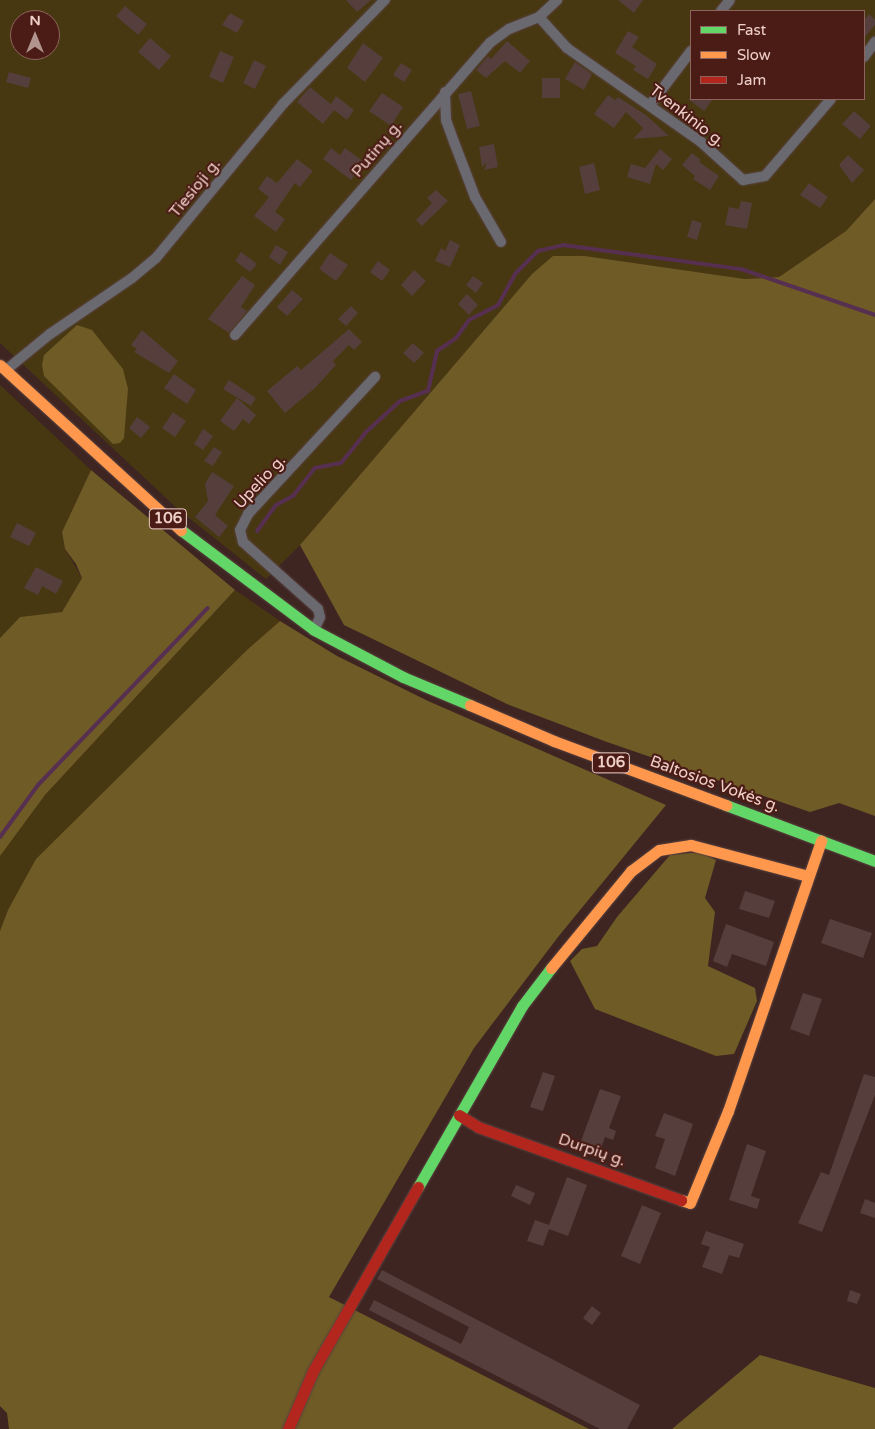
<!DOCTYPE html>
<meta charset="utf-8">
<style>
body{margin:0}
#map{position:relative;width:875px;height:1429px;overflow:hidden;background:#3e2522;font-family:"Varela Round",sans-serif}
div>[style]{position:absolute}
.green>*{inset:0;background:#483811}
.forest>*{inset:0;background:#6f5b25}
.stream>*{height:4px;margin:-2px;padding:0 2px;transform-origin:2px;border-radius:2px;background:#572f51}
.building>*{inset:0;background:#553e3b}
.roads{filter:drop-shadow(0 0 1px #58423f) drop-shadow(0 0 1px #58423f)}
.street>*{height:10px;margin:-5px;padding:0 5px;transform-origin:5px;border-radius:5px;background:#6a6970}
.fast>*{height:11px;margin:-5.5px;padding:0 5.5px;transform-origin:5.5px;border-radius:5.5px;background:#63d668}
.slow>*{height:11px;margin:-5.5px;padding:0 5.5px;transform-origin:5.5px;border-radius:5.5px;background:#ff974d}
.jam>*{height:11px;margin:-5.5px;padding:0 5.5px;transform-origin:5.5px;border-radius:5.5px;background:#b3261e}
span{translate:-50% -50%;white-space:nowrap;text-align:center;line-height:1.15;-webkit-text-stroke:4.5px #4b1c15;paint-order:stroke}
.shield-label span{padding:1px 4px;background:#4b1c15;border:1px solid;border-radius:4px;-webkit-text-stroke-width:0}
.shield-label{font-size:15px;color:#f0d0ca;font-weight:700}
.street-label{font-size:16px;color:#f0d0ca}
.legend{position:absolute;left:690px;top:10px;width:175px;height:90px;box-sizing:border-box;background:#4b1c15;border:1px solid #8d645d;margin:0;padding:6px 9px;list-style:none;font-size:15px;color:#f0d0ca}
.legend li{display:flex;align-items:center;gap:10px;height:25px}
.legend b{width:25px;border:1px solid #8d645d}
.north{position:absolute;left:10px;top:10px;width:50px;height:50px;box-sizing:border-box;background:#4b1c15;border:1px solid #8d645d;border-radius:50%;rotate:0deg;font-size:14px;font-weight:700;line-height:20px;text-align:center;color:#f0d0ca}
.north::after{content:'';display:block;margin:auto;width:18px;height:22px;background:#b2948f;clip-path:polygon(50% 0,100% 100%,50% 72%,0 100%)}
</style>
<div id="map">
<div class="green">
<i style="clip-path:polygon(evenodd,0 0,875px 0,875px 199px,846px 231px,779px 277px,745px 279px,585px 256px,532px 274px,300px 545px,266px 579px,179px 510px,0 343px,0 0,691px 11px,864px 11px,864px 99px,691px 99px,691px 11px,0 0,20px 20px,50px 20px,50px 50px,20px 50px,20px 20px)"></i>
<i style="clip-path:polygon(0 385px,91px 470px,62px 532px,65px 549px,82px 578px,62px 612px,20px 617px,0 638px)"></i>
<i style="clip-path:polygon(235px 590px,280px 621px,248px 649px,8px 910px,0 931px,0 856px,7px 842px,45px 795px)"></i>
</div>
<div class="forest">
<i style="clip-path:polygon(875px 199px,875px 816px,839px 803px,810px 812px,607px 742px,507px 704px,344px 625px,300px 545px,532px 274px,553px 256px,585px 256px,745px 279px,779px 277px,846px 231px)"></i>
<i style="clip-path:polygon(77px 325px,92px 330px,123px 369px,128px 389px,124px 438px,120px 443px,113px 444px,44px 376px,42px 365px,44px 355px)"></i>
<i style="clip-path:polygon(91px 470px,235px 590px,45px 795px,0 856px,0 638px,20px 617px,62px 612px,82px 578px,76px 564px,65px 549px,62px 532px)"></i>
<i style="clip-path:polygon(280px 621px,337px 656px,428px 701px,666px 805px,558px 937px,474px 1048px,329px 1297px,589px 1429px,9px 1429px,7px 1413px,0 1406px,0 931px,8px 910px,36px 859px,248px 649px)"></i>
<i style="clip-path:polygon(700px 852px,716px 860px,705px 898px,715px 912px,708px 966px,755px 988px,757px 1001px,734px 1054px,716px 1056px,595px 1009px,570px 961px,582px 949px,597px 946px,617px 917px,670px 855px)"></i>
<i style="clip-path:polygon(760px 1355px,875px 1388px,875px 1429px,672px 1429px)"></i>
</div>
<div class="stream">
<i style="left:257px;top:531px;width:32px;rotate:-54deg"></i>
<i style="left:276px;top:505px;width:19px;rotate:-28deg"></i>
<i style="left:293px;top:496px;width:36px;rotate:-52deg"></i>
<i style="left:315px;top:468px;width:26px;rotate:-11deg"></i>
<i style="left:341px;top:463px;width:38px;rotate:-51deg"></i>
<i style="left:365px;top:433px;width:47px;rotate:-42.4deg"></i>
<i style="left:400px;top:401px;width:30px;rotate:-20deg"></i>
<i style="left:428px;top:391px;width:41px;rotate:-77.3deg"></i>
<i style="left:437px;top:351px;width:23px;rotate:-34deg"></i>
<i style="left:456px;top:338px;width:22px;rotate:-54deg"></i>
<i style="left:469px;top:320px;width:33px;rotate:-27deg"></i>
<i style="left:498px;top:305px;width:35px;rotate:-61deg"></i>
<i style="left:515px;top:274px;width:33px;rotate:-45deg"></i>
<i style="left:538px;top:251px;width:26px;rotate:-13deg"></i>
<i style="left:563px;top:245px;width:180px;rotate:7.7deg"></i>
<i style="left:741px;top:269px;width:142px;rotate:18.9deg"></i>
<i style="left:0;top:837px;width:64px;rotate:-53.8deg"></i>
<i style="left:38px;top:785px;width:245px;rotate:-46.2deg"></i>
</div>
<div class="building">
<i style="clip-path:polygon(346px 0,371px 0,357px 12px)"></i>
<i style="clip-path:polygon(618px 0,643px 0,634px 13px)"></i>
<i style="clip-path:polygon(125px 6px,147px 24px,138px 35px,116px 16px)"></i>
<i style="clip-path:polygon(230px 13px,244px 21px,237px 33px,222px 25px)"></i>
<i style="clip-path:polygon(869px 14px,875px 20px,875px 25px,864px 38px,864px 20px)"></i>
<i style="clip-path:polygon(628px 31px,639px 37px,632px 47px,657px 64px,648px 79px,633px 70px,636px 66px,615px 53px)"></i>
<i style="clip-path:polygon(150px 38px,171px 56px,159px 70px,138px 52px)"></i>
<i style="clip-path:polygon(507px 41px,530px 61px,520px 73px,505px 61px,486px 78px,476px 70px,488px 56px,491px 59px)"></i>
<i style="clip-path:polygon(363px 43px,383px 58px,365px 82px,347px 68px)"></i>
<i style="clip-path:polygon(220px 51px,234px 57px,223px 83px,209px 77px)"></i>
<i style="clip-path:polygon(254px 60px,266px 66px,255px 89px,243px 83px)"></i>
<i style="clip-path:polygon(575px 62px,592px 74px,584px 90px,565px 79px)"></i>
<i style="clip-path:polygon(401px 63px,412px 70px,404px 82px,393px 75px)"></i>
<i style="clip-path:polygon(9px 72px,31px 78px,28px 88px,6px 82px)"></i>
<i style="clip-path:polygon(542px 78px,560px 78px,560px 98px,542px 98px)"></i>
<i style="clip-path:polygon(310px 87px,331px 104px,336px 96px,354px 110px,347px 120px,334px 110px,323px 124px,297px 102px)"></i>
<i style="clip-path:polygon(471px 91px,480px 126px,467px 129px,458px 94px)"></i>
<i style="clip-path:polygon(382px 93px,403px 107px,391px 126px,369px 111px)"></i>
<i style="clip-path:polygon(608px 95px,615px 100px,618px 97px,646px 115px,669px 136px,633px 139px,643px 128px,626px 112px,614px 128px,594px 114px)"></i>
<i style="clip-path:polygon(688px 99px,713px 99px,704px 111px)"></i>
<i style="clip-path:polygon(854px 111px,871px 126px,860px 139px,842px 124px)"></i>
<i style="clip-path:polygon(494px 144px,498px 167px,484px 170px,487px 162px,482px 167px,479px 147px)"></i>
<i style="clip-path:polygon(331px 148px,340px 155px,345px 148px,364px 162px,351px 180px,323px 159px)"></i>
<i style="clip-path:polygon(660px 149px,672px 159px,663px 170px,656px 164px,650px 184px,627px 177px,631px 164px,645px 168px)"></i>
<i style="clip-path:polygon(692px 153px,701px 160px,699px 162px,719px 176px,710px 190px,693px 179px,695px 176px,682px 165px)"></i>
<i style="clip-path:polygon(848px 155px,864px 170px,852px 183px,839px 165px)"></i>
<i style="clip-path:polygon(297px 159px,313px 171px,300px 187px,295px 183px,275px 212px,285px 219px,276px 232px,254px 216px,269px 197px,258px 189px,267px 176px,277px 183px)"></i>
<i style="clip-path:polygon(594px 163px,600px 190px,585px 194px,579px 167px)"></i>
<i style="clip-path:polygon(809px 183px,828px 197px,820px 208px,800px 195px)"></i>
<i style="clip-path:polygon(436px 190px,448px 201px,422px 226px,416px 220px,432px 203px,427px 198px)"></i>
<i style="clip-path:polygon(741px 201px,752px 203px,747px 229px,725px 225px,729px 207px,739px 209px)"></i>
<i style="clip-path:polygon(692px 220px,702px 223px,697px 240px,687px 237px)"></i>
<i style="clip-path:polygon(450px 240px,460px 245px,450px 267px,435px 261px,441px 248px,445px 251px)"></i>
<i style="clip-path:polygon(276px 245px,288px 252px,280px 265px,269px 257px)"></i>
<i style="clip-path:polygon(241px 252px,257px 264px,250px 272px,235px 261px)"></i>
<i style="clip-path:polygon(330px 253px,348px 265px,336px 281px,319px 269px)"></i>
<i style="clip-path:polygon(378px 261px,390px 270px,382px 281px,370px 272px)"></i>
<i style="clip-path:polygon(414px 270px,426px 281px,412px 296px,401px 285px)"></i>
<i style="clip-path:polygon(242px 276px,255px 285px,241px 307px,247px 311px,229px 333px,208px 319px)"></i>
<i style="clip-path:polygon(473px 276px,483px 283px,476px 293px,466px 285px)"></i>
<i style="clip-path:polygon(292px 290px,303px 299px,287px 316px,277px 307px)"></i>
<i style="clip-path:polygon(467px 294px,478px 305px,469px 315px,458px 304px)"></i>
<i style="clip-path:polygon(351px 306px,358px 313px,346px 326px,338px 319px)"></i>
<i style="clip-path:polygon(349px 329px,362px 342px,354px 350px,349px 345px,333px 361px,336px 365px,315px 388px,285px 413px,267px 391px,297px 366px,301px 370px)"></i>
<i style="clip-path:polygon(142px 330px,178px 361px,169px 373px,134px 352px,137px 349px,131px 345px)"></i>
<i style="clip-path:polygon(413px 343px,424px 353px,414px 363px,403px 353px)"></i>
<i style="clip-path:polygon(174px 374px,196px 390px,187px 404px,164px 388px)"></i>
<i style="clip-path:polygon(229px 380px,256px 398px,251px 406px,223px 389px)"></i>
<i style="clip-path:polygon(237px 398px,256px 415px,249px 424px,243px 419px,234px 431px,220px 421px)"></i>
<i style="clip-path:polygon(173px 412px,186px 421px,175px 437px,162px 428px)"></i>
<i style="clip-path:polygon(137px 417px,150px 427px,141px 438px,129px 428px)"></i>
<i style="clip-path:polygon(203px 429px,213px 436px,203px 450px,194px 444px)"></i>
<i style="clip-path:polygon(214px 447px,222px 452px,213px 466px,204px 461px)"></i>
<i style="clip-path:polygon(212px 472px,234px 486px,215px 515px,228px 526px,219px 537px,195px 517px,208px 501px,205px 484px)"></i>
<i style="clip-path:polygon(17px 523px,36px 533px,29px 546px,10px 537px)"></i>
<i style="clip-path:polygon(36px 567px,63px 581px,56px 594px,42px 586px,38px 595px,24px 588px)"></i>
<i style="clip-path:polygon(745px 891px,775px 901px,769px 918px,739px 909px)"></i>
<i style="clip-path:polygon(830px 919px,872px 933px,863px 958px,821px 943px)"></i>
<i style="clip-path:polygon(726px 924px,774px 942px,766px 966px,732px 954px,727px 967px,713px 961px)"></i>
<i style="clip-path:polygon(803px 993px,822px 999px,809px 1036px,790px 1029px)"></i>
<i style="clip-path:polygon(543px 1072px,555px 1076px,543px 1111px,530px 1107px)"></i>
<i style="clip-path:polygon(864px 1074px,875px 1077px,875px 1095px,822px 1232px,798px 1223px,821px 1172px,829px 1175px)"></i>
<i style="clip-path:polygon(600px 1089px,621px 1096px,609px 1128px,616px 1131px,613px 1140px,605px 1137px,601px 1148px,581px 1141px)"></i>
<i style="clip-path:polygon(664px 1113px,693px 1124px,675px 1176px,655px 1168px,665px 1139px,655px 1136px)"></i>
<i style="clip-path:polygon(747px 1144px,766px 1151px,751px 1196px,760px 1199px,757px 1209px,729px 1200px)"></i>
<i style="clip-path:polygon(567px 1177px,587px 1185px,568px 1236px,549px 1229px,543px 1246px,527px 1241px,535px 1220px,549px 1225px)"></i>
<i style="clip-path:polygon(516px 1185px,535px 1193px,530px 1205px,511px 1196px)"></i>
<i style="clip-path:polygon(865px 1199px,875px 1203px,875px 1218px,860px 1213px)"></i>
<i style="clip-path:polygon(642px 1205px,661px 1213px,640px 1264px,621px 1256px)"></i>
<i style="clip-path:polygon(706px 1231px,744px 1244px,739px 1258px,729px 1255px,722px 1274px,702px 1267px,710px 1247px,701px 1244px)"></i>
<i style="clip-path:polygon(382px 1270px,640px 1405px,627px 1429px,600px 1429px,369px 1310px,374px 1300px,461px 1344px,469px 1327px,377px 1279px)"></i>
<i style="clip-path:polygon(850px 1290px,861px 1294px,857px 1304px,847px 1301px)"></i>
<i style="clip-path:polygon(592px 1306px,601px 1313px,592px 1325px,583px 1318px)"></i>
</div>
<div class="roads">
<div class="street">
<i style="left:721px;top:11px;width:14px;rotate:-51deg"></i>
<i style="left:539px;top:17px;width:42px;rotate:47.9deg"></i>
<i style="left:567px;top:48px;width:164px;rotate:35deg"></i>
<i style="left:701px;top:142px;width:57px;rotate:42.1deg"></i>
<i style="left:743px;top:180px;width:22px;rotate:-10deg"></i>
<i style="left:765px;top:176px;width:101px;rotate:-49.4deg"></i>
<i style="left:864px;top:57px;width:19px;rotate:-54deg"></i>
<i style="left:445px;top:92px;width:28px;rotate:88deg"></i>
<i style="left:446px;top:120px;width:23px;rotate:70deg"></i>
<i style="left:454px;top:142px;width:59px;rotate:69.1deg"></i>
<i style="left:475px;top:197px;width:52px;rotate:60deg"></i>
<i style="left:650px;top:105px;width:68px;rotate:-52.8deg"></i>
<i style="left:235px;top:335px;width:389px;rotate:-48.9deg"></i>
<i style="left:491px;top:42px;width:22px;rotate:-36deg"></i>
<i style="left:509px;top:29px;width:32px;rotate:-22deg"></i>
<i style="left:539px;top:17px;width:25px;rotate:-43deg"></i>
<i style="left:6px;top:370px;width:57px;rotate:-39.3deg"></i>
<i style="left:50px;top:334px;width:99px;rotate:-34.3deg"></i>
<i style="left:132px;top:278px;width:31px;rotate:-40deg"></i>
<i style="left:156px;top:258px;width:200px;rotate:-50.5deg"></i>
<i style="left:283px;top:104px;width:146px;rotate:-45.6deg"></i>
<i style="left:314px;top:630px;width:14px;rotate:-65deg"></i>
<i style="left:320px;top:617px;width:8px;rotate:-104deg"></i>
<i style="left:318px;top:609px;width:101px;rotate:-138.2deg"></i>
<i style="left:243px;top:542px;width:12px;rotate:-104deg"></i>
<i style="left:240px;top:530px;width:18px;rotate:-63deg"></i>
<i style="left:248px;top:514px;width:187px;rotate:-47.2deg"></i>
</div>
<div class="fast">
<i style="left:181px;top:530px;width:166px;rotate:36.9deg"></i>
<i style="left:314px;top:630px;width:101px;rotate:27.8deg"></i>
<i style="left:403px;top:677px;width:73px;rotate:22.7deg"></i>
<i style="left:726px;top:805px;width:159px;rotate:20.6deg"></i>
<i style="left:418px;top:1187px;width:209px;rotate:-60.1deg"></i>
<i style="left:522px;top:1006px;width:48px;rotate:-52.7deg"></i>
</div>
<div class="slow">
<i style="left:0;top:365px;width:245px;rotate:42.4deg"></i>
<i style="left:470px;top:705px;width:91px;rotate:23.2deg"></i>
<i style="left:554px;top:741px;width:184px;rotate:20.4deg"></i>
<i style="left:551px;top:968px;width:126px;rotate:-50.5deg"></i>
<i style="left:631px;top:871px;width:35px;rotate:-37deg"></i>
<i style="left:659px;top:850px;width:32px;rotate:-9deg"></i>
<i style="left:691px;top:845px;width:121px;rotate:14.8deg"></i>
<i style="left:681px;top:1200px;width:9px;rotate:18deg"></i>
<i style="left:690px;top:1203px;width:100px;rotate:-67.6deg"></i>
<i style="left:728px;top:1111px;width:286px;rotate:-71deg"></i>
</div>
<div class="jam">
<i style="left:459px;top:1115px;width:22px;rotate:32deg"></i>
<i style="left:478px;top:1127px;width:216px;rotate:19.8deg"></i>
<i style="left:288px;top:1429px;width:63px;rotate:-66.7deg"></i>
<i style="left:313px;top:1371px;width:212px;rotate:-60.3deg"></i>
</div>
</div>
<div class="shield-label">
<span style="left:168px;top:519px">106</span>
<span style="left:611px;top:763px">106</span>
</div>
<div class="street-label">
<span style="left:687px;top:116px;rotate:38deg">Tvenkinio g.</span>
<span style="left:377px;top:149px;rotate:-50deg">Putinų g.</span>
<span style="left:195px;top:188px;rotate:-51deg">Tiesioji g.</span>
<span style="left:260px;top:482px;rotate:-47deg">Upelio g.</span>
<span style="left:715px;top:784px;rotate:20deg">Baltosios Vokės g.</span>
<span style="left:592px;top:1150px;rotate:19deg">Durpių g.</span>
</div>
<ul class="legend">
<li><b style="height:6px;background:#63d668"></b>Fast</li>
<li><b style="height:6px;background:#ff974d"></b>Slow</li>
<li><b style="height:6px;background:#b3261e"></b>Jam</li>
</ul>
<div class="north">N</div>
</div>
